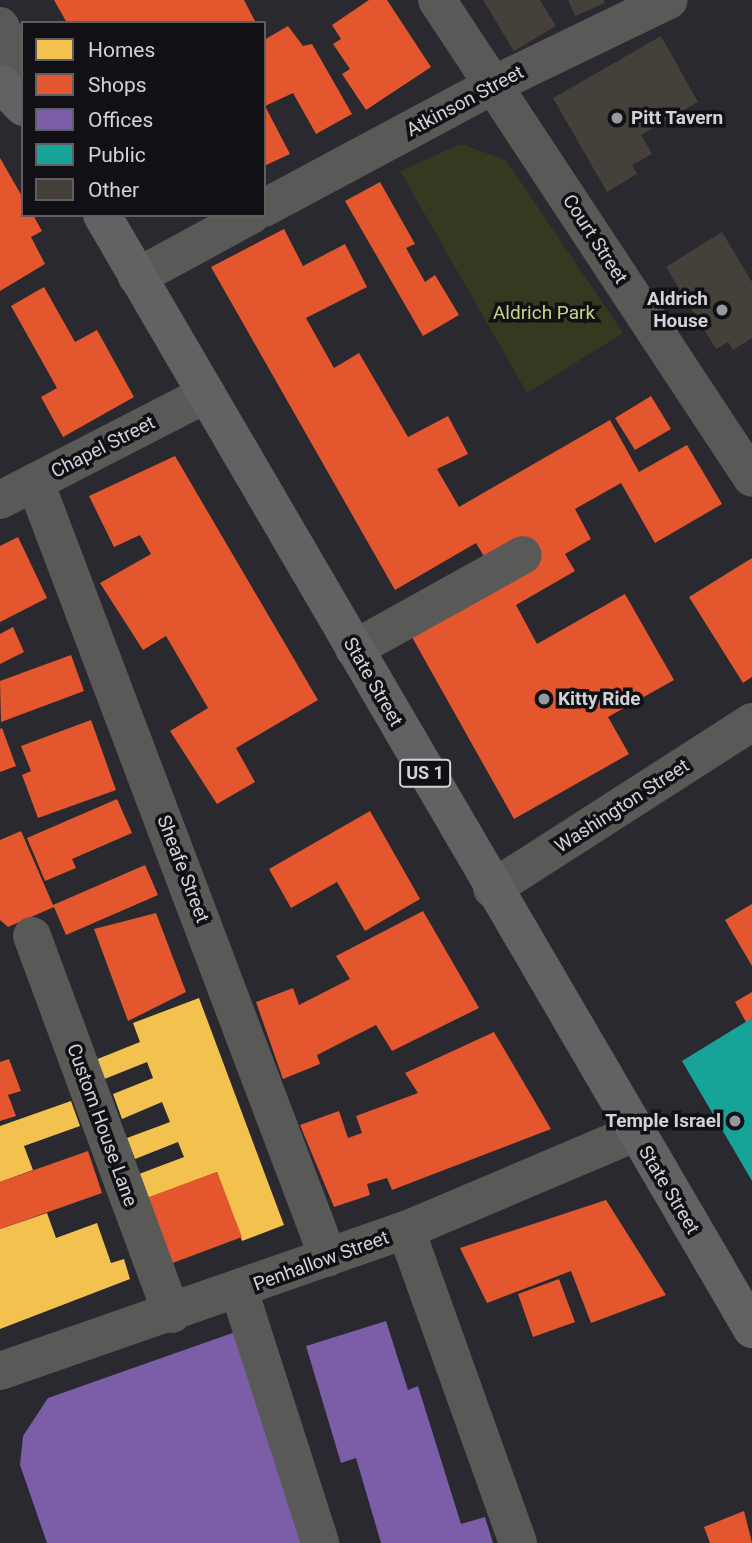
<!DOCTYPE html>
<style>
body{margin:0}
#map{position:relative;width:752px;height:1543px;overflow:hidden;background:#29292f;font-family:Roboto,sans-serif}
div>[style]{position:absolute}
.green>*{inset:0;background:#34391f}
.homes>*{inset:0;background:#f2c14e}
.shops>*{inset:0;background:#e4572e}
.offices>*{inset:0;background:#7b5ea7}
.public>*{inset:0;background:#17a398}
.building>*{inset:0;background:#45403a}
.minor>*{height:38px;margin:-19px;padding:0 19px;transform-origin:19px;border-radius:19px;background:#595958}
.major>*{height:38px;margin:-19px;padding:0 19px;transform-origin:19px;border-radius:19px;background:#636161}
.dots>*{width:19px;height:19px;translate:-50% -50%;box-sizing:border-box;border:4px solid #101015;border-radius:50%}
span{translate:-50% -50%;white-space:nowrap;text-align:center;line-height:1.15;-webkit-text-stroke:7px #101015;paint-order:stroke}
.shield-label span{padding:2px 5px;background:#101015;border:2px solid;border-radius:5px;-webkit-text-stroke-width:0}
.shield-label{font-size:18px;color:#d2d3d9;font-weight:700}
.street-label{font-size:19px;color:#d2d3d9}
.poi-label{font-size:19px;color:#d2d3d9;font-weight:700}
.left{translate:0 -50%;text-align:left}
.right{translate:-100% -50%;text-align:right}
.park-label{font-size:19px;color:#c6d482}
.legend{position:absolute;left:21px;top:21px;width:245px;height:196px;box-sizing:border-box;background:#101015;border:2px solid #5e5e63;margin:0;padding:9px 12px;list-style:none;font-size:21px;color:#d2d3d9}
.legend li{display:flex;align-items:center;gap:14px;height:35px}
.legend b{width:35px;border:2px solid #5e5e63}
</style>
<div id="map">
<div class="green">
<i style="clip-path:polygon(461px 144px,506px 160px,623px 333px,527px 393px,400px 171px)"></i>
</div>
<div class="homes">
<i style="clip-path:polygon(199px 998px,284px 1225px,242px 1241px,217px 1172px,148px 1198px,139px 1174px,184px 1157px,178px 1142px,135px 1159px,127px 1138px,170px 1122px,162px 1102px,122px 1119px,113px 1094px,153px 1078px,147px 1062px,102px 1080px,95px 1060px,140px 1042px,133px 1023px)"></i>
<i style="clip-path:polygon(71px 1101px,80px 1126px,24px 1146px,33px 1170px,0 1182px,0 1126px)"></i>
<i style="clip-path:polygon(47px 1213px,56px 1238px,97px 1223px,111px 1263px,124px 1259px,130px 1279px,0 1329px,0 1229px)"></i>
</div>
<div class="shops">
<i style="clip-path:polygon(54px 0,244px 0,256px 23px,67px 23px)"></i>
<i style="clip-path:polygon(369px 0,387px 0,431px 67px,366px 110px,342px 74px,350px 69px,333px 44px,341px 39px,332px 25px)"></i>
<i style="clip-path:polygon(288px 26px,303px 46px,312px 44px,352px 114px,316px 134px,293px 93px,265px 106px,290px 154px,264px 166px,264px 40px)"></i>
<i style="clip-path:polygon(0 158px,23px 198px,23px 215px,33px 215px,42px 231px,31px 237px,45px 264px,0 291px)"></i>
<i style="clip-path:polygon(380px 182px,415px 244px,406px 248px,425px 282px,435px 275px,459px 315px,423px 336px,345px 201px)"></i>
<i style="clip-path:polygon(284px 229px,303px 266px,345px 244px,367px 287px,306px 318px,334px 368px,359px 353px,408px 437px,448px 416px,468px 454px,437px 469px,459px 507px,610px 420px,639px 472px,687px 445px,722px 504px,655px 543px,621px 483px,575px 509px,591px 539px,565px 554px,575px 571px,516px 605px,537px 644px,625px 594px,674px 680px,608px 717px,629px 754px,514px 819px,408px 630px,488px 563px,476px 543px,395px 590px,211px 267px)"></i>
<i style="clip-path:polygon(44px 287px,75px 342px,97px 330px,134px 397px,63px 437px,41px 397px,57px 388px,11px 306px)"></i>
<i style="clip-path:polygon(651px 396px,671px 429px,635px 450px,615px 418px)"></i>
<i style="clip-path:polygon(175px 456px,318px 700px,236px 748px,255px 782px,217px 804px,170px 731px,208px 708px,166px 636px,143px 650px,100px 583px,151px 554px,140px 535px,114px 547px,89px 496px)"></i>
<i style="clip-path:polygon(18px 537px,47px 598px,0 622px,0 546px)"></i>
<i style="clip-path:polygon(752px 558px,752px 677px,743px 683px,689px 597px)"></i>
<i style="clip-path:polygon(13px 627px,24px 652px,0 664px,0 634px)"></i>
<i style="clip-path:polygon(71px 655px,84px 691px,1px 722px,0 681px)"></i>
<i style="clip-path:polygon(91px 720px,116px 790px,38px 818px,22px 775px,31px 771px,21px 746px)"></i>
<i style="clip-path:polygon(2px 728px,16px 766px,0 772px,0 729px)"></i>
<i style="clip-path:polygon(117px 799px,132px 833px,72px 859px,76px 868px,45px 881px,27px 838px)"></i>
<i style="clip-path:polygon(370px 811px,420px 899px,365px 931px,337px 882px,291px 908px,269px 869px)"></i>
<i style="clip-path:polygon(21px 831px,53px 905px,145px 865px,158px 895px,66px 935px,54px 907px,8px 927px,0 920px,0 840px)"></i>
<i style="clip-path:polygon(752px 904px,752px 966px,725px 920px)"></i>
<i style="clip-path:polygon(423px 911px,479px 1008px,392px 1051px,376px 1025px,317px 1055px,320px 1064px,283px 1079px,256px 1002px,293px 988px,299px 1005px,350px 979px,336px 956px)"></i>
<i style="clip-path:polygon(156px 913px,186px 992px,128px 1021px,94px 929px)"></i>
<i style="clip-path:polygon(752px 992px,752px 1018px,746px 1022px,735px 1002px)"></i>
<i style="clip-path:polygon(494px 1032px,551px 1129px,392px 1190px,387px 1178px,367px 1184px,370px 1195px,334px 1207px,300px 1125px,339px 1111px,348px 1138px,362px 1133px,356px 1116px,418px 1093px,405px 1073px)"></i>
<i style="clip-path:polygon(9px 1059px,21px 1091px,8px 1095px,16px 1116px,0 1121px,0 1062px)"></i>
<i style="clip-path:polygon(88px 1151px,102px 1193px,0 1229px,0 1182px)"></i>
<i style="clip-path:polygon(217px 1172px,242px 1237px,170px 1264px,146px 1198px)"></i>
<i style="clip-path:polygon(606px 1200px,666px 1295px,591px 1323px,571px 1271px,487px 1303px,460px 1248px)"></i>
<i style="clip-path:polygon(559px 1279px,575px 1322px,533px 1337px,518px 1294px)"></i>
<i style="clip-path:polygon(744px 1511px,752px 1543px,710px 1543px,704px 1527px)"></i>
</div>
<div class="offices">
<i style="clip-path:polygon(386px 1321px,408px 1390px,418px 1386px,461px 1524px,485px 1517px,493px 1543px,381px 1543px,356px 1458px,341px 1463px,306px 1346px)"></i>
<i style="clip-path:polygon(241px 1330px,309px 1543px,47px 1543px,20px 1465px,23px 1436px,48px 1398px)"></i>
</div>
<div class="public">
<i style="clip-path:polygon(752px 1018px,752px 1181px,682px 1061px)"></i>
</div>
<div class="building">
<i style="clip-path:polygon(483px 0,540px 0,556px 26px,514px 51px)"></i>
<i style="clip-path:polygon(568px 0,604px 0,605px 3px,575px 16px)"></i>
<i style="clip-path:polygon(661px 36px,698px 102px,641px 135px,652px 154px,632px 165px,637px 174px,607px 192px,553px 98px)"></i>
<i style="clip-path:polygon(722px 232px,752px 282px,752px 338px,733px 350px,728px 342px,716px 349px,666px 267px)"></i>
</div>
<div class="minor">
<i style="left:437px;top:0;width:572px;rotate:56.62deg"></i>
<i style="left:0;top:26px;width:50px;rotate:62.4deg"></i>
<i style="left:264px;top:208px;width:260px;rotate:-28.2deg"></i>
<i style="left:493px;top:85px;width:195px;rotate:-25.8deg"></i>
<i style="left:137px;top:277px;width:130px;rotate:-28.5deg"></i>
<i style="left:35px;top:482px;width:829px;rotate:69.29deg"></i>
<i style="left:0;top:500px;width:232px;rotate:-27.2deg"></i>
<i style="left:354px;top:649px;width:193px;rotate:-29.1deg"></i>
<i style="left:492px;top:889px;width:309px;rotate:-32.7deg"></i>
<i style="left:32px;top:936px;width:403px;rotate:69.7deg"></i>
<i style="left:406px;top:1230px;width:332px;rotate:70.3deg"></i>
<i style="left:239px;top:1290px;width:266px;rotate:72.2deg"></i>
<i style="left:0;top:1371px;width:430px;rotate:-19.2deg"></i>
<i style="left:406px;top:1230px;width:249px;rotate:-23deg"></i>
</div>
<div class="major">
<i style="left:0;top:83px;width:33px;rotate:46deg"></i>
<i style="left:102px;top:215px;width:1290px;rotate:59.74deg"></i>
</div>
<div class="dots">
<i style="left:617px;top:118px;background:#97989e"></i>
<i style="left:722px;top:310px;background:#97989e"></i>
<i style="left:544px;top:699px;background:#97989e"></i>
<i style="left:735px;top:1121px;background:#97989e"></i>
</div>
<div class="shield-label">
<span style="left:425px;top:773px">US 1</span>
</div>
<div class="street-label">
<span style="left:465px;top:101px;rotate:-28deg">Atkinson Street</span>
<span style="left:595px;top:239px;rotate:57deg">Court Street</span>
<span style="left:103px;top:447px;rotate:-27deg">Chapel Street</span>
<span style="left:373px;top:682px;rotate:60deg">State Street</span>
<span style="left:622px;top:806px;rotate:-33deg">Washington Street</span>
<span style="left:183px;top:869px;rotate:69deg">Sheafe Street</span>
<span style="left:102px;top:1125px;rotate:70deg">Custom House Lane</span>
<span style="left:669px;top:1190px;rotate:59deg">State Street</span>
<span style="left:321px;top:1261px;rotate:-20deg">Penhallow Street</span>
</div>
<div class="poi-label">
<span class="left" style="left:631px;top:118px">Pitt Tavern</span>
<span class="right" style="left:708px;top:310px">Aldrich<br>House</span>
<span class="left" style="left:558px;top:699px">Kitty Ride</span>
<span class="right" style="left:721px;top:1121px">Temple Israel</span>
</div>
<div class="park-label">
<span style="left:544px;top:313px">Aldrich Park</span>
</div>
<ul class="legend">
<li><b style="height:19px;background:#f2c14e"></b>Homes</li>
<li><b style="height:19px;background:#e4572e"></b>Shops</li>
<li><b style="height:19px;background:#7b5ea7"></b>Offices</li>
<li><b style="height:19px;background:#17a398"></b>Public</li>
<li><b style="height:19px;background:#45403a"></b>Other</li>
</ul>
</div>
